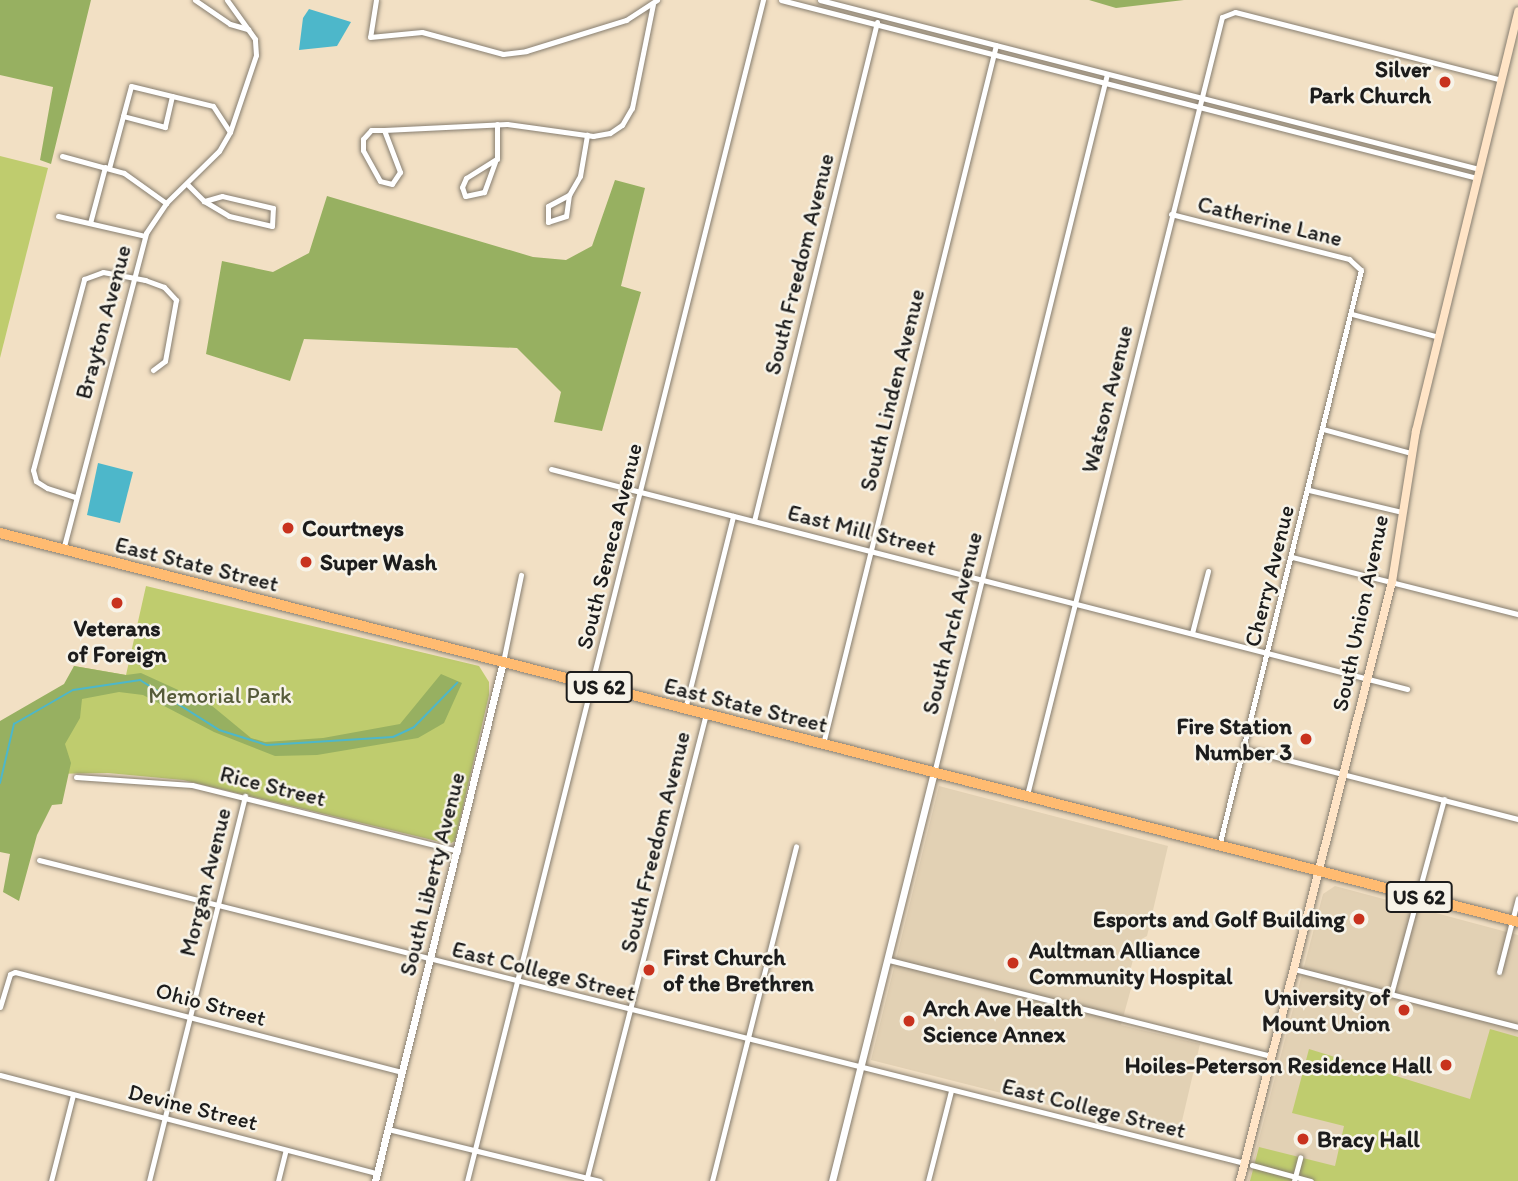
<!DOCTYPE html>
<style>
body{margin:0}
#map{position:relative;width:1518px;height:1181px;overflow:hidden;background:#f2e0c4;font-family:Itim,sans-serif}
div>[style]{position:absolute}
.built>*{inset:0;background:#e2d1b4}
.green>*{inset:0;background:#bfcc6e}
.forest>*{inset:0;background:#97b061}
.water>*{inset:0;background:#4db7ca}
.stream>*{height:2px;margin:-1px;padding:0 1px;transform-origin:1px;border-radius:1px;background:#4db7ca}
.roads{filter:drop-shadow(0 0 2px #877e70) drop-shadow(0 0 2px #877e70)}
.pedestrian>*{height:4.5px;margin:-2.25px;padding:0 2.25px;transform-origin:2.25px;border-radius:2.25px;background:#fff}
.minor>*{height:5px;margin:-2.5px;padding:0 2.5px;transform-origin:2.5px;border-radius:2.5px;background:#fff}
.tertiary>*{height:7px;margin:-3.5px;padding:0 3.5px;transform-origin:3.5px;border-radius:3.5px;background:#fff}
.secondary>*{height:8px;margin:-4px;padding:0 4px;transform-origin:4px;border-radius:4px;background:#ffe4c6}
.trunk>*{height:10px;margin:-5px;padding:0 5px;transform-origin:5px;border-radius:5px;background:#ffbb71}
.dots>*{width:19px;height:19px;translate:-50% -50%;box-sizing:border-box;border:4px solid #f7f3e8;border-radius:50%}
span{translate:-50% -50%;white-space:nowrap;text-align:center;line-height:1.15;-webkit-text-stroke:5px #f7f3e8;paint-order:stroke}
.shield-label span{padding:2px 5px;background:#f7f3e8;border:2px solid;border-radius:5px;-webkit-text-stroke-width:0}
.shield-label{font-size:21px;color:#1c1c1c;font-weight:700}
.poi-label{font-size:23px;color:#1c1c1c;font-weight:700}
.right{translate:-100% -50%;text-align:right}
.left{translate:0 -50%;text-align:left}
.street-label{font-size:23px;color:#1c1c1c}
.park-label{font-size:23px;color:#555a39}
</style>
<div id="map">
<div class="built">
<i style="clip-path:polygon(939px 786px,1168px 846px,1147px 936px,1138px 941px,1129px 975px,1132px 985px,1121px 1025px,1200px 1044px,1178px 1138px,871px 1060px)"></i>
<i style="clip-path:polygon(1335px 886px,1518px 935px,1518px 1181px,1248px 1181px,1323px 894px)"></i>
</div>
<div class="green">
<i style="clip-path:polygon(0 156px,48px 168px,0 358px)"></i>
<i style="clip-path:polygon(146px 586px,479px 666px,489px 682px,489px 695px,455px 841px,449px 844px,183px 780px,108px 773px,46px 774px,74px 666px,126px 675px)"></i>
<i style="clip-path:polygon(1490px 1029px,1518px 1037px,1518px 1181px,1250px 1181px,1259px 1147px,1335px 1166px,1344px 1126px,1292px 1113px,1309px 1049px,1470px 1099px)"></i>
</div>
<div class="forest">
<i style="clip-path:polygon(0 0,91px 0,51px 164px,40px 160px,53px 87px,0 75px)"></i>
<i style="clip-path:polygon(1089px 0,1184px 0,1116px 8px)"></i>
<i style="clip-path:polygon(615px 180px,645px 188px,621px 286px,641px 292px,602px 431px,554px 422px,561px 392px,517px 348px,304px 339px,290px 381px,206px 354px,222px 261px,273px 272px,309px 253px,327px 196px,533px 257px,566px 260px,592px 246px)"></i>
<i style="clip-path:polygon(74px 666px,126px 675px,141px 673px,211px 705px,251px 738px,265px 742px,323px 738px,400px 724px,441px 674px,462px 683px,444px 723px,418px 738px,317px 755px,275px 756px,214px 732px,143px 695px,119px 692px,82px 699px,80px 718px,65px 744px,71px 763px,62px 804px,52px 805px,37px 835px,19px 901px,3px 892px,10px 854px,0 852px,0 721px,64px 684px)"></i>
</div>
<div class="water">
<i style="clip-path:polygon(309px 9px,351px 22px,337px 46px,299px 50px,303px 18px)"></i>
<i style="clip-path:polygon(98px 463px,133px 472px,120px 523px,87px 515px)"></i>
</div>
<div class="stream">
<i style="left:0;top:783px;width:61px;rotate:-76.7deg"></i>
<i style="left:14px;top:724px;width:68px;rotate:-30deg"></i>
<i style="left:73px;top:690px;width:68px;rotate:-8.5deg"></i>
<i style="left:140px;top:680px;width:93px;rotate:32.3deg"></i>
<i style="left:219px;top:730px;width:50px;rotate:17.4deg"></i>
<i style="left:267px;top:745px;width:126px;rotate:-3.6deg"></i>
<i style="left:393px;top:737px;width:23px;rotate:-25deg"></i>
<i style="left:414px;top:727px;width:62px;rotate:-45.7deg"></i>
</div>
<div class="roads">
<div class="pedestrian">
<i style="left:1252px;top:1165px;width:61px;rotate:15.2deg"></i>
<i style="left:1294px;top:1181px;width:24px;rotate:-75deg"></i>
</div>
<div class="minor">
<i style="left:195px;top:0;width:42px;rotate:34.4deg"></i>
<i style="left:230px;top:24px;width:19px;rotate:16deg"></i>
<i style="left:376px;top:0;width:37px;rotate:99deg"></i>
<i style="left:370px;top:37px;width:52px;rotate:-5.5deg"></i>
<i style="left:422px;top:32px;width:84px;rotate:15.2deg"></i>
<i style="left:503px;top:54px;width:23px;rotate:-7deg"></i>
<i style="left:526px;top:51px;width:105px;rotate:-17.2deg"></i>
<i style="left:626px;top:20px;width:37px;rotate:-33deg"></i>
<i style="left:781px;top:0;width:718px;rotate:14.35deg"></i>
<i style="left:820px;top:0;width:680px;rotate:14.38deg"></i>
<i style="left:172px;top:96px;width:32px;rotate:103deg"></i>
<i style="left:165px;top:127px;width:43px;rotate:-165.3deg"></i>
<i style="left:123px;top:116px;width:31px;rotate:-75deg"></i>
<i style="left:131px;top:86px;width:84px;rotate:13.7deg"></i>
<i style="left:213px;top:106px;width:31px;rotate:57deg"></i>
<i style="left:371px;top:130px;width:13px"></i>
<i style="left:384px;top:130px;width:45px;rotate:69.1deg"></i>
<i style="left:400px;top:172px;width:14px;rotate:124deg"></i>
<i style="left:392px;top:184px;width:12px;rotate:-166deg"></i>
<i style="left:380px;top:181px;width:35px;rotate:-119deg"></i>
<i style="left:363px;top:150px;width:11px;rotate:-90deg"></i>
<i style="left:363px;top:139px;width:12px;rotate:-48deg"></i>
<i style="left:384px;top:130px;width:123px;rotate:-2.8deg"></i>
<i style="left:507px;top:124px;width:87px;rotate:7.9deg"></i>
<i style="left:593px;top:136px;width:17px;rotate:-10deg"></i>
<i style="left:610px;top:133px;width:14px;rotate:-34deg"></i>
<i style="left:622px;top:125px;width:20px;rotate:-60deg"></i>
<i style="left:632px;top:108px;width:106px;rotate:-78.6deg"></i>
<i style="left:62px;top:156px;width:64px;rotate:15.3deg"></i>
<i style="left:124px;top:173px;width:52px;rotate:35.5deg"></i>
<i style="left:495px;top:162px;width:32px;rotate:110deg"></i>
<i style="left:484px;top:192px;width:19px;rotate:168deg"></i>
<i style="left:465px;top:196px;width:9px;rotate:-108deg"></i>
<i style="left:462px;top:187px;width:10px;rotate:-66deg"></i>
<i style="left:466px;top:178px;width:36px;rotate:-32deg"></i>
<i style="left:497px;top:159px;width:35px;rotate:-90deg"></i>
<i style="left:109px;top:168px;width:54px;rotate:-74.9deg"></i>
<i style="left:187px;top:184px;width:24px;rotate:45deg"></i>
<i style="left:204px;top:201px;width:29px;rotate:31deg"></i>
<i style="left:229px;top:216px;width:44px;rotate:13.1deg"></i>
<i style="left:272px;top:226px;width:18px;rotate:-87deg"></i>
<i style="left:273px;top:208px;width:52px;rotate:-166.8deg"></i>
<i style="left:222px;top:196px;width:19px;rotate:164deg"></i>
<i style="left:569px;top:195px;width:21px;rotate:98deg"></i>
<i style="left:566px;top:216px;width:19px;rotate:162deg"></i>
<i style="left:548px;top:222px;width:16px;rotate:-90deg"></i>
<i style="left:548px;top:206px;width:24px;rotate:-28deg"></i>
<i style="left:569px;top:195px;width:22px;rotate:-60deg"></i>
<i style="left:580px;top:176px;width:42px;rotate:-80.3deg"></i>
<i style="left:1171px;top:214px;width:184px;rotate:14.2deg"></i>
<i style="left:1349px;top:259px;width:16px;rotate:43deg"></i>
<i style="left:1361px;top:270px;width:593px;rotate:103.85deg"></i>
<i style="left:58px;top:216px;width:89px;rotate:12.9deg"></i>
<i style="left:90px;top:223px;width:58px;rotate:-75deg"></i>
<i style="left:1352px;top:314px;width:90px;rotate:14.8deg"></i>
<i style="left:1323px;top:429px;width:91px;rotate:15.3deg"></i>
<i style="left:551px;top:469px;width:884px;rotate:14.41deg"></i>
<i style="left:1309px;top:490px;width:96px;rotate:13.3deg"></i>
<i style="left:75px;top:497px;width:29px;rotate:-162deg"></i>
<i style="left:47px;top:488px;width:13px;rotate:-148deg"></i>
<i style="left:36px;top:481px;width:11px;rotate:-105deg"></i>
<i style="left:33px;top:470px;width:198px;rotate:-75deg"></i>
<i style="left:84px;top:279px;width:20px;rotate:-20deg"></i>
<i style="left:103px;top:272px;width:43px;rotate:10.8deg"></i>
<i style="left:145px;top:280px;width:20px;rotate:20deg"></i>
<i style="left:164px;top:287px;width:18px;rotate:47deg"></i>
<i style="left:176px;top:300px;width:62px;rotate:100.2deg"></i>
<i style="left:165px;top:361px;width:15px;rotate:143deg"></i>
<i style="left:754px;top:521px;width:514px;rotate:-76.15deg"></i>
<i style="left:63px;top:550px;width:328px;rotate:-75.3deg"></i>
<i style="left:146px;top:233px;width:36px;rotate:-56deg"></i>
<i style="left:166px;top:203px;width:74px;rotate:-44.5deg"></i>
<i style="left:219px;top:151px;width:22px;rotate:-60deg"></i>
<i style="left:230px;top:132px;width:81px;rotate:-71.3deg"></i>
<i style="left:256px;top:55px;width:16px;rotate:-94deg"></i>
<i style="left:255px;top:39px;width:48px;rotate:-125.7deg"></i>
<i style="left:1292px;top:557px;width:233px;rotate:14.2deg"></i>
<i style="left:1192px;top:633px;width:64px;rotate:-75.5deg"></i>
<i style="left:503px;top:662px;width:89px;rotate:-78.3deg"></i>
<i style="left:685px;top:709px;width:199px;rotate:-76deg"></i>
<i style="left:823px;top:744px;width:720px;rotate:-76.1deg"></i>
<i style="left:1245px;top:749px;width:282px;rotate:14.4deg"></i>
<i style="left:934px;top:773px;width:720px;rotate:-76.1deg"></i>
<i style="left:76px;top:777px;width:116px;rotate:3.9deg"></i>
<i style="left:192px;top:785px;width:274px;rotate:13.9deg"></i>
<i style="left:1027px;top:795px;width:802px;rotate:-75.93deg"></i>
<i style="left:1222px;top:17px;width:14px;rotate:-21deg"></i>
<i style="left:1235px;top:12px;width:275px;rotate:14.3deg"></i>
<i style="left:39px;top:860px;width:1243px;rotate:14.11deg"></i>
<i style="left:889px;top:960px;width:395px;rotate:14.1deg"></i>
<i style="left:1294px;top:969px;width:231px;rotate:14.5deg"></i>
<i style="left:1499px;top:972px;width:76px;rotate:-75.6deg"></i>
<i style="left:1391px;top:994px;width:202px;rotate:-74.8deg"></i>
<i style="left:0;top:1007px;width:34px;rotate:-73deg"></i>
<i style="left:10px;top:974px;width:5px;rotate:-22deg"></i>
<i style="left:15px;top:972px;width:400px;rotate:14.5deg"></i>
<i style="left:0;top:1075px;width:390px;rotate:14.6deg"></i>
<i style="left:388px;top:1129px;width:218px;rotate:13.8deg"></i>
<i style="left:51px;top:1181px;width:89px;rotate:-75.7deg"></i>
<i style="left:149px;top:1181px;width:397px;rotate:-76deg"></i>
<i style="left:278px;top:1181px;width:32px;rotate:-76deg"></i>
<i style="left:467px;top:1181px;width:1218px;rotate:-75.93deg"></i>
<i style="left:586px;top:1181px;width:482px;rotate:-75.6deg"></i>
<i style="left:712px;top:1181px;width:345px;rotate:-75.9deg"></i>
<i style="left:928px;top:1181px;width:93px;rotate:-75.7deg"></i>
</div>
<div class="tertiary">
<i style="left:375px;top:1181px;width:535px;rotate:-76.15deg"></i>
<i style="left:832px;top:1181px;width:421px;rotate:-76deg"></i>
</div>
<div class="secondary">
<i style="left:1240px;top:1181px;width:618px;rotate:-75.76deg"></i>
<i style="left:1392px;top:582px;width:153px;rotate:-81deg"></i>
<i style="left:1416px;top:431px;width:432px;rotate:-76.3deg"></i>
</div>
<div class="trunk">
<i style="left:0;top:533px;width:1567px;rotate:14.37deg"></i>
</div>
</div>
<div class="dots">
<i style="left:1445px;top:82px;background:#c8321e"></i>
<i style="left:288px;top:528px;background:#c8321e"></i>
<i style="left:306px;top:562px;background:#c8321e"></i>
<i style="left:117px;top:603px;background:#c8321e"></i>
<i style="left:1306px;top:739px;background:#c8321e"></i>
<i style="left:1359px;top:919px;background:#c8321e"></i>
<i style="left:1013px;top:963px;background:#c8321e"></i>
<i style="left:649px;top:970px;background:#c8321e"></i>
<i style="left:1404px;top:1010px;background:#c8321e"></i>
<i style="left:909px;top:1021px;background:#c8321e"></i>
<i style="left:1446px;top:1065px;background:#c8321e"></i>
<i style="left:1303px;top:1139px;background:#c8321e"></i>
</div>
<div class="shield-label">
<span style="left:599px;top:687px">US 62</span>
<span style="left:1419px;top:897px">US 62</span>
</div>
<div class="poi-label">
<span class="right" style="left:1431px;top:82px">Silver<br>Park Church</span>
<span class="left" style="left:302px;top:528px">Courtneys</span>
<span class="left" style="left:320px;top:562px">Super Wash</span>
<span style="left:117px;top:641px">Veterans<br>of Foreign</span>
<span class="right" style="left:1292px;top:739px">Fire Station<br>Number 3</span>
<span class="right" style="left:1345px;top:919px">Esports and Golf Building</span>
<span class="left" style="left:1029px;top:963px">Aultman Alliance<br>Community Hospital</span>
<span class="left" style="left:663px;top:970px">First Church<br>of the Brethren</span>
<span class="right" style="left:1390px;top:1010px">University of<br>Mount Union</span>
<span class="left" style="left:923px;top:1021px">Arch Ave Health<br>Science Annex</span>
<span class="right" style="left:1432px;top:1065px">Hoiles-Peterson Residence Hall</span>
<span class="left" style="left:1317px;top:1139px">Bracy Hall</span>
</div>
<div class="street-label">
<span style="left:1270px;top:221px;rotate:14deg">Catherine Lane</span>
<span style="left:799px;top:264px;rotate:-76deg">South Freedom Avenue</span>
<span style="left:103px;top:322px;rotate:-75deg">Brayton Avenue</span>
<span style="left:892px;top:390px;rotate:-76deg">South Linden Avenue</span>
<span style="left:1107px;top:399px;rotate:-76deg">Watson Avenue</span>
<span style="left:862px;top:530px;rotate:14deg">East Mill Street</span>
<span style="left:609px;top:546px;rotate:-76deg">South Seneca Avenue</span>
<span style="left:197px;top:564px;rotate:14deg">East State Street</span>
<span style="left:1269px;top:576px;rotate:-76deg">Cherry Avenue</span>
<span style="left:1360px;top:613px;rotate:-78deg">South Union Avenue</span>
<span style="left:952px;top:623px;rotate:-76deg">South Arch Avenue</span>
<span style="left:746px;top:705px;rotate:14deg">East State Street</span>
<span style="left:273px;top:786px;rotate:14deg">Rice Street</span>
<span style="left:655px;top:842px;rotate:-76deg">South Freedom Avenue</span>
<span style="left:432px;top:874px;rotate:-76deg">South Liberty Avenue</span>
<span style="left:205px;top:882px;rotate:-76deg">Morgan Avenue</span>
<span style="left:544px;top:971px;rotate:14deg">East College Street</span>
<span style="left:211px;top:1004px;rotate:15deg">Ohio Street</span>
<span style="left:193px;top:1107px;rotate:14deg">Devine Street</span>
<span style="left:1094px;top:1108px;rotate:14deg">East College Street</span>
</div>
<div class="park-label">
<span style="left:220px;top:695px">Memorial Park</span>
</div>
</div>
